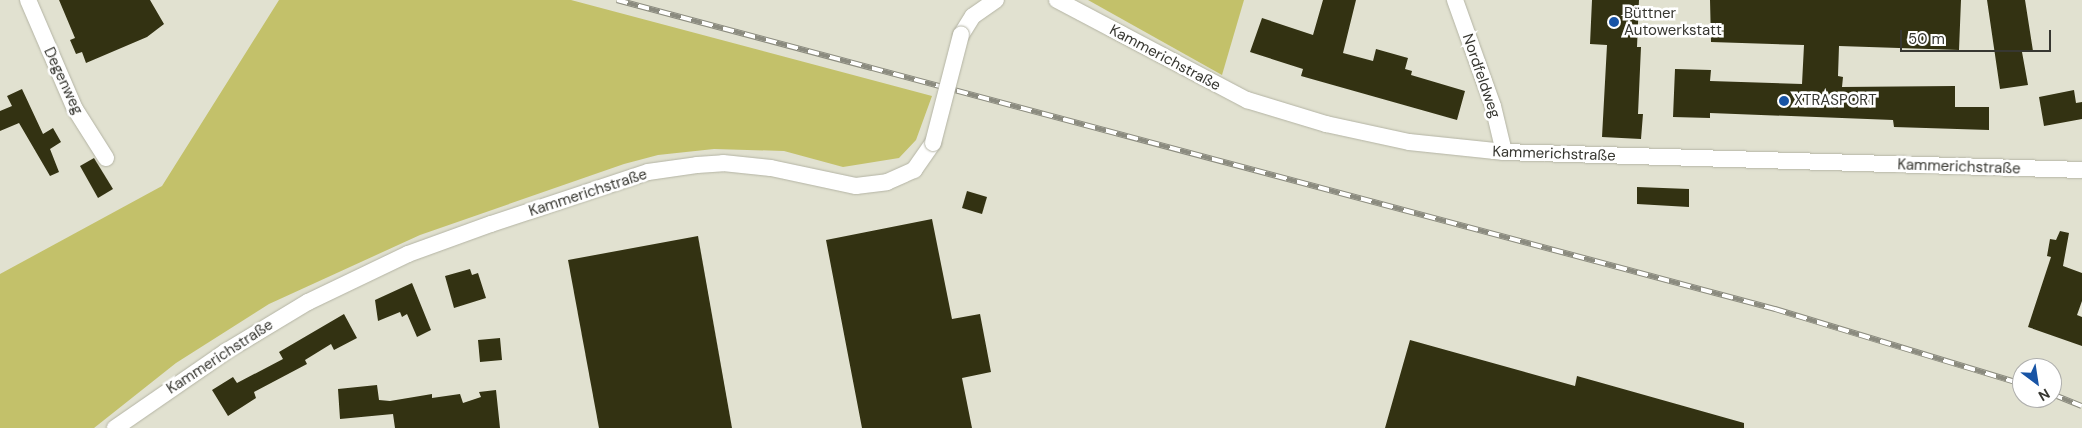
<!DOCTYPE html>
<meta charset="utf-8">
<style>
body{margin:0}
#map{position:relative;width:2082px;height:428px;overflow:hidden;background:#e1e1d0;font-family:"DM Sans",sans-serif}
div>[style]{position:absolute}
.green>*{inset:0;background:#c3c16a}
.building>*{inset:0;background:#333212}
.roads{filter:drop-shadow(0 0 1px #b4b4a4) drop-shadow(0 0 1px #b4b4a4)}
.minor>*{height:16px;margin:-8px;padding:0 8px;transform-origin:8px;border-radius:8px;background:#fff}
.rail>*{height:5.5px;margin-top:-2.75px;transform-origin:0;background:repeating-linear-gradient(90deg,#fff 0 11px,#8b8b7f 0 22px);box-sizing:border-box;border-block:1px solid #8b8b7f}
.bridges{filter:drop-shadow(0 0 1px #b4b4a4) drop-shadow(0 0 1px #b4b4a4)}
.minor-bridge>*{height:16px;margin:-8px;padding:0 8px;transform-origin:8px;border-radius:8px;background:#fff}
.dots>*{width:14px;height:14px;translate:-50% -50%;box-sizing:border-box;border:2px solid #fff;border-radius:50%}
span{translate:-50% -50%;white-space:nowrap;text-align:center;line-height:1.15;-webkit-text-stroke:5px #fff;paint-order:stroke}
.poi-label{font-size:15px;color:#373731}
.left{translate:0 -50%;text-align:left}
.street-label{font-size:15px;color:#373731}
.north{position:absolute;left:2012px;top:358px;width:50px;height:50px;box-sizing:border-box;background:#fff;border:1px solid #afafad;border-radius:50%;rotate:149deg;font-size:14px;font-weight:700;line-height:20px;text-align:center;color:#373731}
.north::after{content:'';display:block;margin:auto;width:18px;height:22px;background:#1854a5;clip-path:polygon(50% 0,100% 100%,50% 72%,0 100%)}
.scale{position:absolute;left:1900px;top:30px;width:151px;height:22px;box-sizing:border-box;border:2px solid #373731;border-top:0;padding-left:6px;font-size:15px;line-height:18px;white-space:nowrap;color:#373731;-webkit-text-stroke:4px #fff;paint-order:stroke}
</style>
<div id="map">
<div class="green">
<i style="clip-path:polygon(279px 0,571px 0,932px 96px,916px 140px,899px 158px,843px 167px,784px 151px,714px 149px,658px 155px,624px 164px,420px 235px,269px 304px,176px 363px,94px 428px,0 428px,0 274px,162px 186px)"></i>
<i style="clip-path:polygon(1088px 0,1244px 0,1222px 75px)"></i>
</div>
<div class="building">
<i style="clip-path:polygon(59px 0,150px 0,164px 24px,147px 37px,86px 63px,82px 52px,76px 54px,70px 40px,75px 38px)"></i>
<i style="clip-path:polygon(1323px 0,1356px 0,1343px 53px,1373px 61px,1376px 49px,1408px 58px,1405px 69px,1412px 71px,1411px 75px,1465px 91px,1457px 120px,1301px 76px,1303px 69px,1250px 52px,1262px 18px,1313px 35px)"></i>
<i style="clip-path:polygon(1592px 0,1639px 0,1637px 47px,1641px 47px,1638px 114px,1643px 114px,1641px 139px,1602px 137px,1607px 45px,1590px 44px)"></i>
<i style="clip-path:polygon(1710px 0,1961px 0,1959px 50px,1839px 46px,1838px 76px,1843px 77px,1842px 87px,1955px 86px,1955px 107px,1989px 107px,1989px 130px,1894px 127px,1893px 120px,1710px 113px,1710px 118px,1673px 117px,1675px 69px,1711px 70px,1710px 81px,1802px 84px,1804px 45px,1711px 42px)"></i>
<i style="clip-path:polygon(1987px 0,2025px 0,2033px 51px,2022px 52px,2028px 85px,2000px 89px)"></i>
<i style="clip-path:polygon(22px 89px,43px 134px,53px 128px,61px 142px,50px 149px,59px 172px,50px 176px,19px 123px,0 131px,0 111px,12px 106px,7px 96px)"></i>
<i style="clip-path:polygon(2074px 90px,2076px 103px,2082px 102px,2082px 119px,2044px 126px,2039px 97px)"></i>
<i style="clip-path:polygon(94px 158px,113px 189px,98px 198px,80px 166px)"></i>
<i style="clip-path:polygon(1637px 187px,1689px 189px,1689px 207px,1637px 204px)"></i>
<i style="clip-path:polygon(967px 191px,987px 197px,982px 214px,962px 208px)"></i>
<i style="clip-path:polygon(932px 219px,952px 319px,980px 314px,991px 372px,962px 378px,972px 428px,862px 428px,826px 240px)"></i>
<i style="clip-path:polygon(2060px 231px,2069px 233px,2063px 266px,2082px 273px,2082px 301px,2077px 315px,2082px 317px,2082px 346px,2028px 327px,2051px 257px,2047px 256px,2050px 239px,2056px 240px)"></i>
<i style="clip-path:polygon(698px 236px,732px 428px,599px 428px,568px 260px)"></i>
<i style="clip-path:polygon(470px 269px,472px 275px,478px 273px,486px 298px,454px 308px,445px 276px)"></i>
<i style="clip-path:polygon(412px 283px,431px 330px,417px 337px,407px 314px,402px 317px,400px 312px,378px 321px,375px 300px)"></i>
<i style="clip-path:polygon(344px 314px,357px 338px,334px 350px,331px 344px,305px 360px,307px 364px,254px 392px,256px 398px,228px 416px,212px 390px,233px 377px,237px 383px,283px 359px,279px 352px)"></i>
<i style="clip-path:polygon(500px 338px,502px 360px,480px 362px,478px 340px)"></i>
<i style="clip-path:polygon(1410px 340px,1575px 386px,1577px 376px,1744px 423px,1744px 428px,1385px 428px)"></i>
<i style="clip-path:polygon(377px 385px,379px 400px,390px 401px,432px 394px,432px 398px,460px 394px,463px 403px,481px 397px,479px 392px,496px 390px,500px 428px,395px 428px,393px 414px,340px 419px,338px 389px)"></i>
</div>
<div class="roads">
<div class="minor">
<i style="left:28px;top:0;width:119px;rotate:66.7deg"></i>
<i style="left:75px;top:109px;width:58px;rotate:57.7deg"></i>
<i style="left:1057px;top:0;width:215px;rotate:27.8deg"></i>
<i style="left:1247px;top:100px;width:83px;rotate:16.9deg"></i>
<i style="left:1326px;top:124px;width:85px;rotate:12.2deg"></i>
<i style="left:1409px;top:142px;width:96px;rotate:6deg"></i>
<i style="left:1504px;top:152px;width:578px;rotate:1.78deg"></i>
<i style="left:1455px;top:0;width:113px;rotate:70.3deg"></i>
<i style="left:1493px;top:106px;width:47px;rotate:76.6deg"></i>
<i style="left:961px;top:35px;width:22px;rotate:-58deg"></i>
<i style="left:973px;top:16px;width:28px;rotate:-35deg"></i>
<i style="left:115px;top:428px;width:134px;rotate:-34.6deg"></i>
<i style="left:225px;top:352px;width:97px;rotate:-31.1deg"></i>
<i style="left:308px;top:302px;width:111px;rotate:-25.6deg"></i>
<i style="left:408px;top:254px;width:88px;rotate:-19.9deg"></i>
<i style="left:491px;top:224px;width:165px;rotate:-18.3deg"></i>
<i style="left:648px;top:172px;width:49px;rotate:-8.1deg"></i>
<i style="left:697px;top:165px;width:26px;rotate:-4deg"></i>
<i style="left:723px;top:163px;width:48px;rotate:5.9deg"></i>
<i style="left:771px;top:168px;width:87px;rotate:12deg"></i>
<i style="left:856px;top:186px;width:31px;rotate:-7deg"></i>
<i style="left:887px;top:182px;width:30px;rotate:-24deg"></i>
<i style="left:914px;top:170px;width:33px;rotate:-55deg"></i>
</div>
</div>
<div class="rail">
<i style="left:617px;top:0;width:1199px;rotate:14.94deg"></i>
<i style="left:1775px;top:309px;width:258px;rotate:16.9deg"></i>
<i style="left:2052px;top:394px;width:32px;rotate:22deg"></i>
</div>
<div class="bridges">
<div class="minor-bridge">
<i style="left:933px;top:143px;width:112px;rotate:-75.5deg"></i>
</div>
</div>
<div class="dots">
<i style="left:1614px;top:22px;background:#1854a5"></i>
<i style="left:1784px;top:101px;background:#1854a5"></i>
</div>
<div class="poi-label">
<span class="left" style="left:1624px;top:22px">Büttner<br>Autowerkstatt</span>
<span class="left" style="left:1794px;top:101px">XTRASPORT</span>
</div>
<div class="street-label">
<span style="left:1165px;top:58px;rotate:28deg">Kammerichstraße</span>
<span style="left:1481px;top:76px;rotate:71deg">Nordfeldweg</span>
<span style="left:63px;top:81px;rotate:65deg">Degenweg</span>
<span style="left:1554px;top:154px;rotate:2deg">Kammerichstraße</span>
<span style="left:1959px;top:167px;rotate:2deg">Kammerichstraße</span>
<span style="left:588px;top:193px;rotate:-18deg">Kammerichstraße</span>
<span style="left:220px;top:357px;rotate:-33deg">Kammerichstraße</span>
</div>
<div class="north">N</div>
<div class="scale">50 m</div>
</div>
